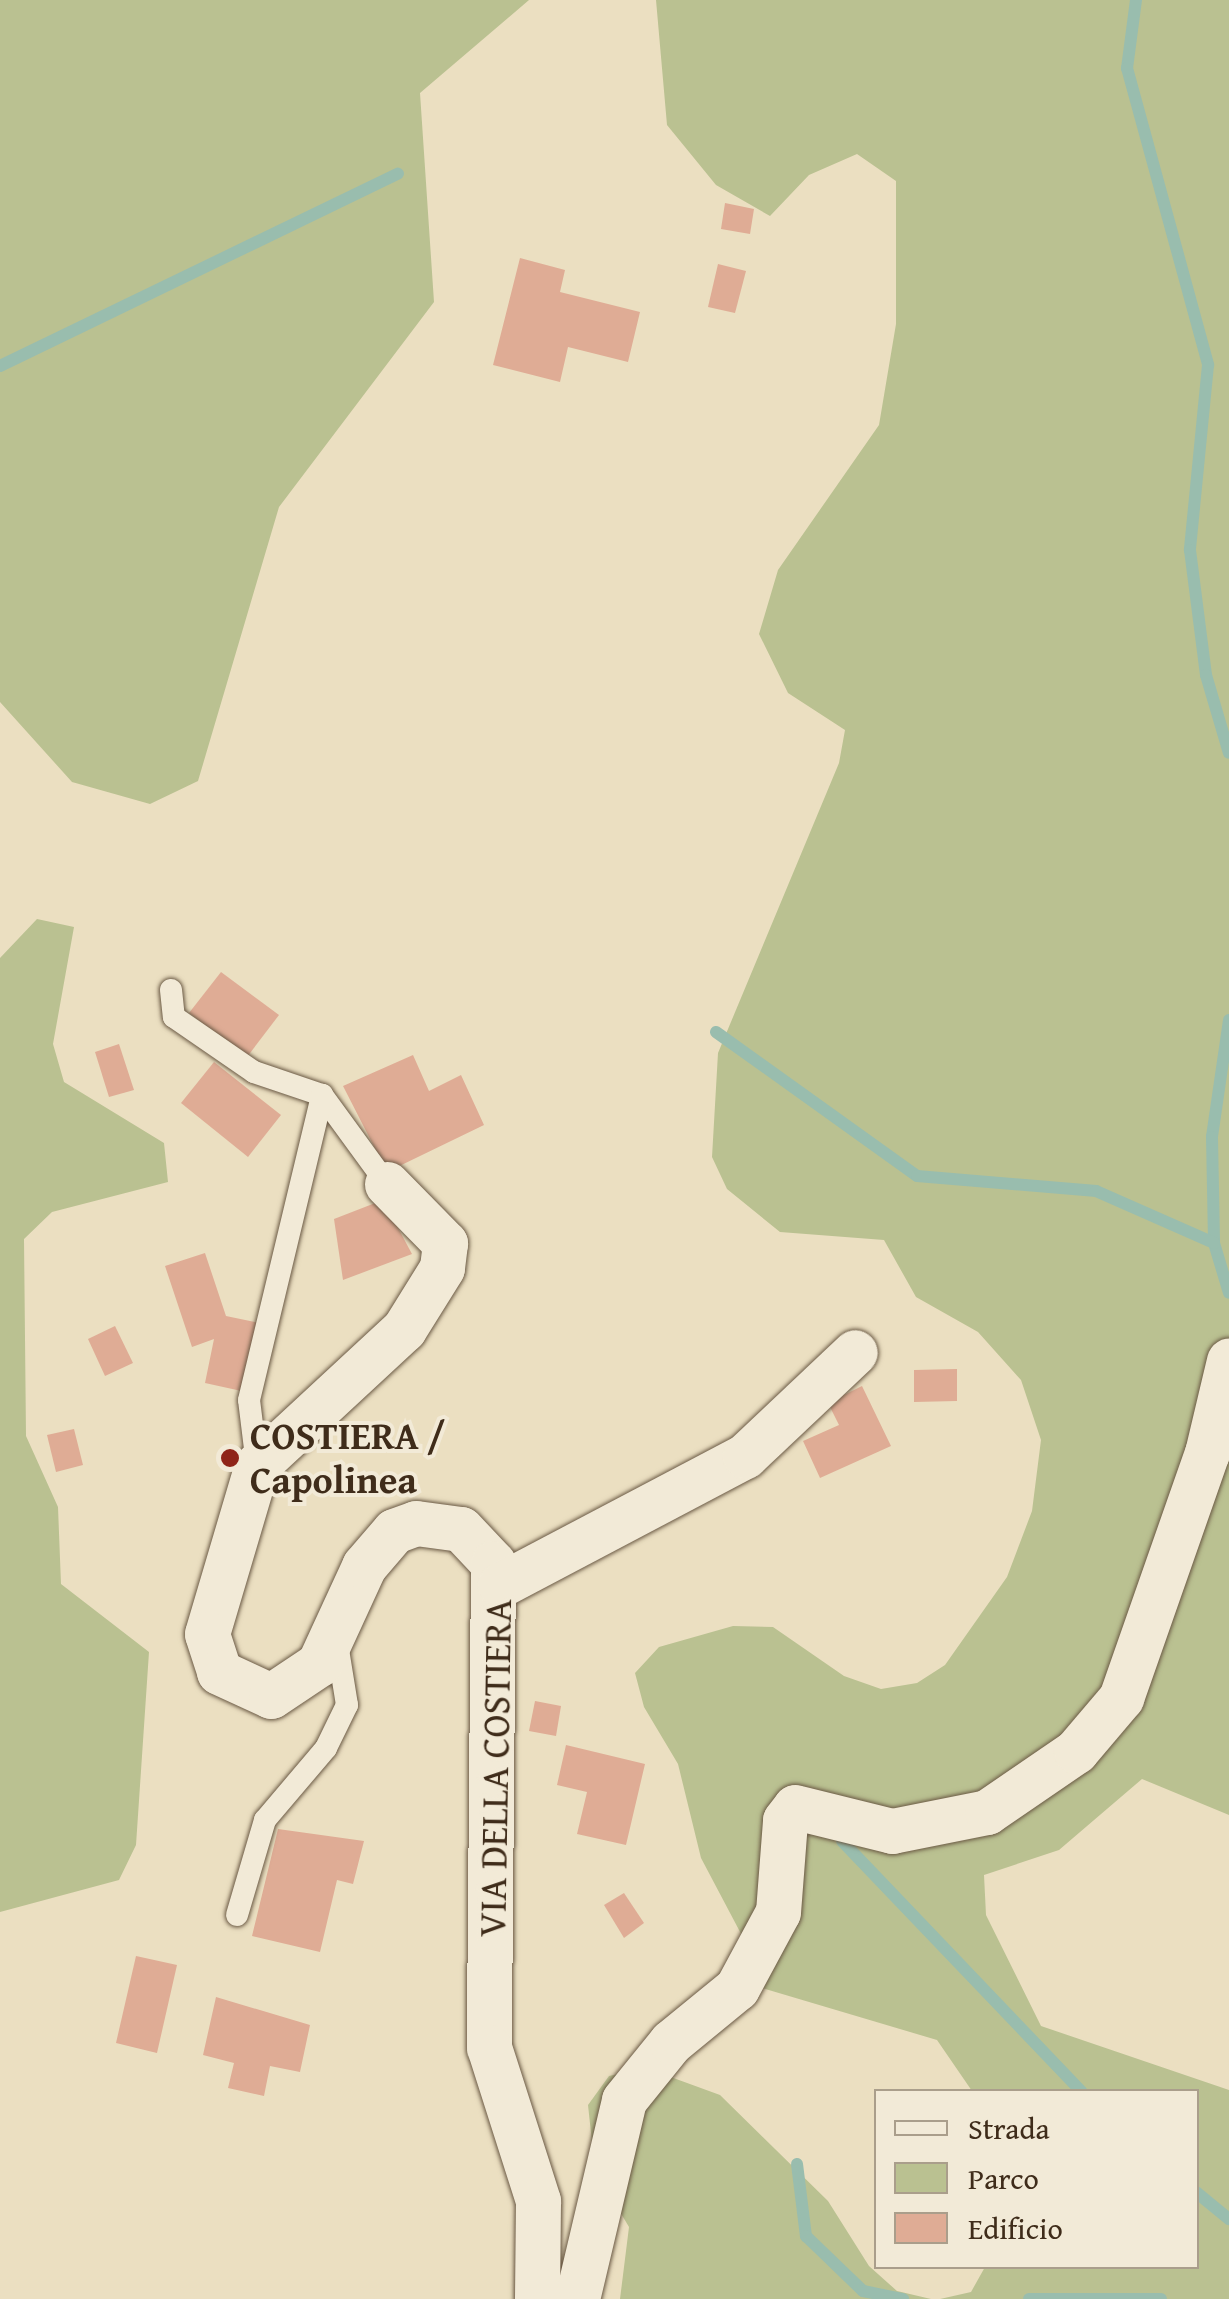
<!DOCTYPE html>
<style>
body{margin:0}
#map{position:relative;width:1229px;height:2299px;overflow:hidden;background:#ebdfc1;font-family:"Gentium Book Plus",serif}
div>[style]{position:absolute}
.green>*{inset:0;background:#bac191}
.stream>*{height:12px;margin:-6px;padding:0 6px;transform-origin:6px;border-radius:6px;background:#99bdae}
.building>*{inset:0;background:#dfac95}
.roads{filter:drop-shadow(0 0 2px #6a5944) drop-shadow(0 0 2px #6a5944)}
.service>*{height:22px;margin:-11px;padding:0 11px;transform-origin:11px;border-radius:11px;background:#f2ead7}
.minor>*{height:45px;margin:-22.5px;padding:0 22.5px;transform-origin:22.5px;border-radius:22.5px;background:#f2ead7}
.dots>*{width:28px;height:28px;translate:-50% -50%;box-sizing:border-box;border:5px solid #f2ead7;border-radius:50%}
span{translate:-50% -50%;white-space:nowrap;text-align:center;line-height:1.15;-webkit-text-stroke:8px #f2ead7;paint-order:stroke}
.poi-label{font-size:38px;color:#3f2c1a;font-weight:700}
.left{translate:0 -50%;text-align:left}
.street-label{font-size:38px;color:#3f2c1a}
.legend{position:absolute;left:874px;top:2089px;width:325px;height:180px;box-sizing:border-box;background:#f2ead7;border:2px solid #aa9e8b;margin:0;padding:12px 18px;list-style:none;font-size:30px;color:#3f2c1a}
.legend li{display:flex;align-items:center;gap:20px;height:50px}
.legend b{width:50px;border:2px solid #aa9e8b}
</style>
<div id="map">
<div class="green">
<i style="clip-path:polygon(0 0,529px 0,420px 93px,434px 302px,279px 507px,198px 781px,150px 804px,72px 782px,0 702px)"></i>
<i style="clip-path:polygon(656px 0,1229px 0,1229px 1815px,1142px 1779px,1059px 1850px,984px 1875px,986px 1915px,1041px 2026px,1229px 2090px,1229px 2299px,940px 2299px,971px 2292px,985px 2267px,1196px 2266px,1196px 2092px,972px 2091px,937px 2040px,755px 1986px,748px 1947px,701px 1858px,678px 1764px,644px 1707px,635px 1673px,659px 1647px,733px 1626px,773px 1627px,844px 1676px,881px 1689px,917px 1683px,945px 1665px,1007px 1577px,1032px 1511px,1041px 1440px,1021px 1380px,978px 1332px,916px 1297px,884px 1240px,780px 1232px,727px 1189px,712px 1157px,718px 1053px,839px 763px,845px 730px,788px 693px,759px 634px,778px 570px,879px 425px,896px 324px,896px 181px,857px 154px,809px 175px,770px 216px,716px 185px,667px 125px)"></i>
<i style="clip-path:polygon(37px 919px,74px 927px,53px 1044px,64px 1082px,164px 1143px,168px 1182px,52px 1212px,24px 1239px,26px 1436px,58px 1507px,61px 1584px,149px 1652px,136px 1845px,119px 1880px,0 1912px,0 958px)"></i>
<i style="clip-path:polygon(646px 2068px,720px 2095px,828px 2201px,869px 2266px,897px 2291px,931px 2299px,620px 2299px,629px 2227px,595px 2170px,588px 2105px,609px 2076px)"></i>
</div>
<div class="stream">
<i style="left:1136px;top:0;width:69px;rotate:97.5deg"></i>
<i style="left:1127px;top:68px;width:308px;rotate:74.7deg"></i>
<i style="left:1208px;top:365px;width:186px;rotate:95.6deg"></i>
<i style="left:1190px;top:550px;width:126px;rotate:82.7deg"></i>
<i style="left:1206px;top:675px;width:81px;rotate:73.6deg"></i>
<i style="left:0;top:366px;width:442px;rotate:-25.8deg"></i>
<i style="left:1229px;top:1020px;width:118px;rotate:98.3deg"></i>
<i style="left:1212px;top:1137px;width:106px;rotate:88.9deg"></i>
<i style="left:1214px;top:1243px;width:52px;rotate:73.3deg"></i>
<i style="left:716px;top:1032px;width:247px;rotate:35.6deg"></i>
<i style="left:917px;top:1176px;width:180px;rotate:4.8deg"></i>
<i style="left:1096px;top:1191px;width:129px;rotate:23.8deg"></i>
<i style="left:842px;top:1841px;width:347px;rotate:46.3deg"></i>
<i style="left:797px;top:2164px;width:73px;rotate:82.9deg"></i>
<i style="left:806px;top:2236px;width:79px;rotate:44deg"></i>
<i style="left:863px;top:2291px;width:41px;rotate:11.3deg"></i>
<i style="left:1196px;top:2192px;width:43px;rotate:39.3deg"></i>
<i style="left:1029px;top:2299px;width:132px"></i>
</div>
<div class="building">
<i style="clip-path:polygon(725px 203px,754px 209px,750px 234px,721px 229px)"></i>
<i style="clip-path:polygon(520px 258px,565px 270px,560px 292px,640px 312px,628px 362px,568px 347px,560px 382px,493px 365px)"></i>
<i style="clip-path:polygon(718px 264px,746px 271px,735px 313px,708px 307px)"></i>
<i style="clip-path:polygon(221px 972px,279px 1015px,247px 1057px,189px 1013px)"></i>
<i style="clip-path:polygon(119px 1044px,134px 1090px,109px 1097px,95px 1052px)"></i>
<i style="clip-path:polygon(413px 1055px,429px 1091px,461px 1075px,484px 1125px,387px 1172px,343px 1086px)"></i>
<i style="clip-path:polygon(214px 1062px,281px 1115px,248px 1157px,181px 1103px)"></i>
<i style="clip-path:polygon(383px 1200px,412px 1254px,343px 1280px,334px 1219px)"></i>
<i style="clip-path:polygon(205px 1253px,226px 1316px,260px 1323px,246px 1392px,205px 1383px,214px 1339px,192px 1347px,165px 1266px)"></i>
<i style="clip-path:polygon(115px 1326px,133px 1363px,105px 1376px,88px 1339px)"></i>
<i style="clip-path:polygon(957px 1369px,957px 1401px,914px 1402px,914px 1370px)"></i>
<i style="clip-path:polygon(862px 1386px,891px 1446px,820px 1478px,803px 1441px,839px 1425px,828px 1403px)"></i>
<i style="clip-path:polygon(74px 1429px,83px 1465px,56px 1472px,47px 1435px)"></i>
<i style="clip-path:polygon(535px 1701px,561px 1706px,556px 1736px,529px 1731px)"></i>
<i style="clip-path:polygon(566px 1745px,645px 1764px,626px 1845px,577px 1834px,587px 1792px,557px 1785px)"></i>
<i style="clip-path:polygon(278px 1829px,364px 1841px,353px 1884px,337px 1880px,320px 1952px,252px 1936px)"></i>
<i style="clip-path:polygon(624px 1893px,644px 1923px,624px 1938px,604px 1905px)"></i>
<i style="clip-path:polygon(136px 1956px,177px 1965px,157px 2053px,116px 2043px)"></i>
<i style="clip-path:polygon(216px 1997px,310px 2025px,300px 2072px,270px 2066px,264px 2096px,228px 2088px,234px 2063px,203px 2055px)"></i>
</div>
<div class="roads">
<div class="service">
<i style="left:171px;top:990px;width:27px;rotate:84deg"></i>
<i style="left:174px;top:1017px;width:97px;rotate:34.5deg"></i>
<i style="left:254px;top:1072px;width:72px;rotate:18.7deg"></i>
<i style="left:322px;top:1095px;width:110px;rotate:53.9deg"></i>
<i style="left:257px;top:1465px;width:65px;rotate:-97deg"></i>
<i style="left:249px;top:1400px;width:314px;rotate:-76.5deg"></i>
<i style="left:237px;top:1915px;width:99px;rotate:-73.6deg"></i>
<i style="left:265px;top:1820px;width:94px;rotate:-49.7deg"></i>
<i style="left:326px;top:1748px;width:48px;rotate:-64deg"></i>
<i style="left:347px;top:1705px;width:69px;rotate:-99.2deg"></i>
</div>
<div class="minor">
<i style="left:387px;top:1184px;width:83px;rotate:45.5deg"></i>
<i style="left:445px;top:1243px;width:25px;rotate:97deg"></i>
<i style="left:442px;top:1268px;width:72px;rotate:121.9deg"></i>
<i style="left:404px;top:1329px;width:200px;rotate:137.2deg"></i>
<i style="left:257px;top:1465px;width:176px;rotate:106.5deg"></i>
<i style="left:207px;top:1634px;width:40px;rotate:72deg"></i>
<i style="left:219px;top:1672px;width:57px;rotate:24.8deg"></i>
<i style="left:271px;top:1696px;width:58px;rotate:-33.7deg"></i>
<i style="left:319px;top:1664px;width:108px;rotate:-65.3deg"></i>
<i style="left:364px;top:1566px;width:46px;rotate:-49.4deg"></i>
<i style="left:394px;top:1531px;width:23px;rotate:-20deg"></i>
<i style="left:416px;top:1523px;width:45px;rotate:7.6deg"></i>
<i style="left:461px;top:1529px;width:47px;rotate:46.7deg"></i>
<i style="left:493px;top:1563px;width:484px;rotate:90.5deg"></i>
<i style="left:489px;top:2047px;width:162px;rotate:72.3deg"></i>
<i style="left:538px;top:2201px;width:98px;rotate:90.6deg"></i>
<i style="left:500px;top:1585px;width:277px;rotate:-27.8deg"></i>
<i style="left:745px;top:1456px;width:151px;rotate:-43.4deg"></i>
<i style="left:577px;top:2299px;width:204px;rotate:-76.7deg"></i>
<i style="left:624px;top:2100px;width:75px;rotate:-51deg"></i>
<i style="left:671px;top:2042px;width:85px;rotate:-39.3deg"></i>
<i style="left:737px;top:1988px;width:86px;rotate:-61.7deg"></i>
<i style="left:778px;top:1912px;width:92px;rotate:-85.6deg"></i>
<i style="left:785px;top:1820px;width:16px;rotate:-52deg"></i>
<i style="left:795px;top:1807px;width:100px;rotate:13.9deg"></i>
<i style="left:892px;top:1831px;width:97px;rotate:-11.3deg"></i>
<i style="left:987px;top:1812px;width:108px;rotate:-34.4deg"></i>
<i style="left:1076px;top:1751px;width:70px;rotate:-49.7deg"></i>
<i style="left:1121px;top:1698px;width:260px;rotate:-70.7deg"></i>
<i style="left:1207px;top:1453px;width:95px;rotate:-76.6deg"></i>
</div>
</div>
<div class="dots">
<i style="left:230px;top:1458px;background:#8f2418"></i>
</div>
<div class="poi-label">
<span class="left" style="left:250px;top:1458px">COSTIERA /<br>Capolinea</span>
</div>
<div class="street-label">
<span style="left:495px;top:1768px;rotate:-89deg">VIA DELLA COSTIERA</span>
</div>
<ul class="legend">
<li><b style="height:12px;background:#f2ead7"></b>Strada</li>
<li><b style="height:28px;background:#bac191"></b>Parco</li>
<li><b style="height:28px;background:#dfac95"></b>Edificio</li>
</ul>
</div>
